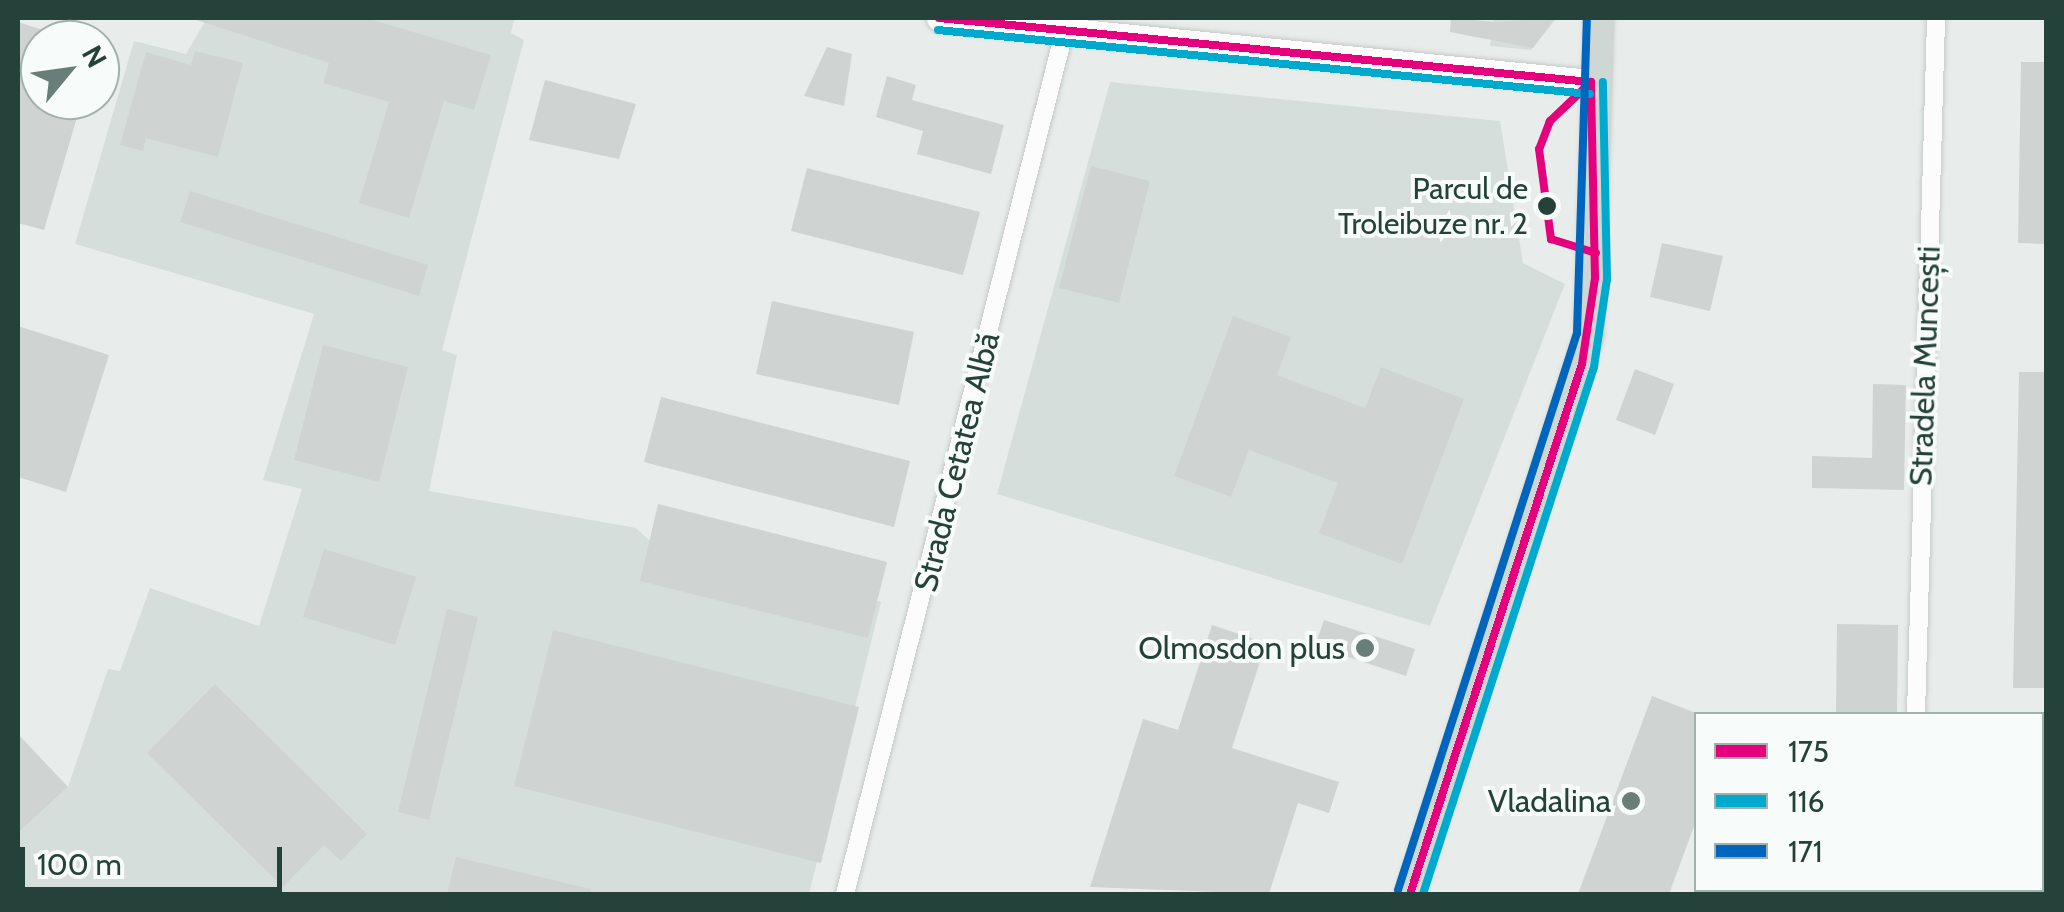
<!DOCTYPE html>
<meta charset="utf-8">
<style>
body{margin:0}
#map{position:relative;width:2064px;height:912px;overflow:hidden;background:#e8edeb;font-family:Cabin,sans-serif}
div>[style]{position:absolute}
.built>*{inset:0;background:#d6dedb}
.building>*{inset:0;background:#cfd4d2}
.roads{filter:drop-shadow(0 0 2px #c5cac8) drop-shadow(0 0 2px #c5cac8)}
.minor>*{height:18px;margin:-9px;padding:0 9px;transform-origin:9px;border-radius:9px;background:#fcfcfc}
.secondary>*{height:25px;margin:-12.5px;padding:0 12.5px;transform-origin:12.5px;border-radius:12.5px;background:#fcfcfc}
.primary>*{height:28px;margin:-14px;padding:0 14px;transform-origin:14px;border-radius:14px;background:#cfd7d5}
.bus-1>*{height:8px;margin:-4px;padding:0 4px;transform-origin:4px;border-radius:4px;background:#e5007d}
.bus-2>*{height:8px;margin:-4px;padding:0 4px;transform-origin:4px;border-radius:4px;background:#00a9ce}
.bus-3>*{height:8px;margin:-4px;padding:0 4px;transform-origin:4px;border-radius:4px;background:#0065bd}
.dots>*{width:28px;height:28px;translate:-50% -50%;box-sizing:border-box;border:5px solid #f7fbf9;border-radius:50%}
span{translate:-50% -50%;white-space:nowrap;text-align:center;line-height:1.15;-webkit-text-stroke:8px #f7fbf9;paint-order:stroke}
.bus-label{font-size:30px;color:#24423a}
.right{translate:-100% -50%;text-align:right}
.street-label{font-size:32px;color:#24423a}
.poi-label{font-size:32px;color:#24423a}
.frame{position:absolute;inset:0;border:20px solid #24423a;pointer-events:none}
.legend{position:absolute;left:1694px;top:712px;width:350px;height:180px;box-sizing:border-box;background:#f7fbf9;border:2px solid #a3b1ad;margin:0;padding:12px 18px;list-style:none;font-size:30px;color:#24423a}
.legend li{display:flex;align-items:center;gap:20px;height:50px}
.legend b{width:50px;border:2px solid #a3b1ad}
.north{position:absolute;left:20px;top:20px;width:100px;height:100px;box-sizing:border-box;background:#f7fbf9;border:2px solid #a3b1ad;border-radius:50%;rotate:61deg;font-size:28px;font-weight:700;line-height:40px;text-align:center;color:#24423a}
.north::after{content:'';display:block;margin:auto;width:35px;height:45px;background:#697e78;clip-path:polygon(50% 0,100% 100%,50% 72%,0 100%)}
.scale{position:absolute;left:20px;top:847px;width:262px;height:45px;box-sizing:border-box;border:5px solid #24423a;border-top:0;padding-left:12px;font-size:30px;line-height:35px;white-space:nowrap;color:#24423a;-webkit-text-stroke:8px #f7fbf9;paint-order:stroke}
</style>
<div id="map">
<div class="built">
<i style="clip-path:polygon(207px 18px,514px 20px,511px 33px,524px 40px,442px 350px,457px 355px,429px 491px,636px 528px,650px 541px,881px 602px,809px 894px,18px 894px,18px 833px,68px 787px,108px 669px,120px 671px,150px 588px,259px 626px,302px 489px,263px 480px,314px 314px,75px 244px,134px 41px,186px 54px)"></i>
<i style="clip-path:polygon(1494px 18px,1557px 18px,1531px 50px,1490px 46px)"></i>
<i style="clip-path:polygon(1110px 82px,1500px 121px,1523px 263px,1565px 284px,1430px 626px,997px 494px)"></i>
</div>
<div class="building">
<i style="clip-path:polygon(190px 18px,366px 18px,491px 55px,474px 110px,444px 101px,409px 218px,359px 203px,389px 102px,323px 83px,329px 63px)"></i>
<i style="clip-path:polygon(1451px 18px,1497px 22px,1555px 18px,1533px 48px,1450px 32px)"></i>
<i style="clip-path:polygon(18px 22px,40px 29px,40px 100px,82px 100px,44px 230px,18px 223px)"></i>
<i style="clip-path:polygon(827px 47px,852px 54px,844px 106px,804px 96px)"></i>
<i style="clip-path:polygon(195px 51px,243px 63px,218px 157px,146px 138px,143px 151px,120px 145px,146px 52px,191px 65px)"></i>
<i style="clip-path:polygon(2021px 62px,2046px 62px,2046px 244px,2018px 243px)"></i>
<i style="clip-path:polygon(887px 76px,916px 85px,912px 100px,1004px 125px,991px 174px,917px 154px,923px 131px,876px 117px)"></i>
<i style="clip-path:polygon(545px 80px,636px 104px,619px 159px,529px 140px)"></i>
<i style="clip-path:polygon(1091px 166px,1150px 181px,1119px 303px,1059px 288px)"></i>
<i style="clip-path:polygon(807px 168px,980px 212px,963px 275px,791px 231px)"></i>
<i style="clip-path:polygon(190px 191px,428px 265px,419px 296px,180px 222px)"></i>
<i style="clip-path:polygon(1662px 243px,1723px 256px,1710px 311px,1650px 297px)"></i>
<i style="clip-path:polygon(772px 301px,914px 332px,899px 405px,756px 374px)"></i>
<i style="clip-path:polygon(1233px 316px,1291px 337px,1277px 375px,1365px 408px,1381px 367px,1464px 399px,1402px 564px,1319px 533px,1338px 483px,1249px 450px,1231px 497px,1174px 476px)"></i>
<i style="clip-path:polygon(18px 326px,109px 355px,66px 492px,18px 477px)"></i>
<i style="clip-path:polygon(323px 345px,408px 367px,379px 482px,294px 460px)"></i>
<i style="clip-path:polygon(1635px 369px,1674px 384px,1655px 435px,1616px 420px)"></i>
<i style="clip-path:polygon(2019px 372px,2046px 372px,2046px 688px,2013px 688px)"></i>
<i style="clip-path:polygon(1873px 384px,1906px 385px,1904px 490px,1812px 488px,1812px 456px,1872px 458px)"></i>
<i style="clip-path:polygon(661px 397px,910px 461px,894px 527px,644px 462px)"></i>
<i style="clip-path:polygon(658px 504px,887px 562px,868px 638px,640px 581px)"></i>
<i style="clip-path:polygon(324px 549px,416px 577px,395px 645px,303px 617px)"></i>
<i style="clip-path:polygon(447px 609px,478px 617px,429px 820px,398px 812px)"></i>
<i style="clip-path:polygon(1324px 620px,1415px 649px,1406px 676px,1315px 646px)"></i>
<i style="clip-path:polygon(1837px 624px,1898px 625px,1897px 714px,1836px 714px)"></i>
<i style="clip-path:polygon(1212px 625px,1266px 643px,1232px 748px,1339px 782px,1329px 813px,1298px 803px,1269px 894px,1090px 887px,1143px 719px,1178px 730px)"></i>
<i style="clip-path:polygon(553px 630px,859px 707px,821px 863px,514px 786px)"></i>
<i style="clip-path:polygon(215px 684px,367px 834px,341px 861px,324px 845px,283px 887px,147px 753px)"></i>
<i style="clip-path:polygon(1652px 696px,1696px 713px,1696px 821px,1669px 894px,1578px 894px)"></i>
<i style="clip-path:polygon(18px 734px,68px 787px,18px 833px)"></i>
<i style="clip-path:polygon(456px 857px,591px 889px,590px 894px,447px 894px)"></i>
</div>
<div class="roads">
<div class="minor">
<i style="left:1916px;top:714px;width:696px;rotate:-88.35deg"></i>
<i style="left:845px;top:894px;width:893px;rotate:-75.73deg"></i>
<i style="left:1911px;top:894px;width:4px;rotate:-90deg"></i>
</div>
<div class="secondary">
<i style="left:939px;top:18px;width:655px;rotate:5.61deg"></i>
</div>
<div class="primary">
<i style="left:1410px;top:894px;width:587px;rotate:-72.24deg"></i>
<i style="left:1589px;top:335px;width:317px;rotate:-88.2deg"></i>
</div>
</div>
<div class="bus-1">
<i style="left:939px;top:18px;width:655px;rotate:5.61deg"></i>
<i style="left:1591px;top:82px;width:57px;rotate:136.4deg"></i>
<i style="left:1550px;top:121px;width:30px;rotate:111deg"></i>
<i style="left:1539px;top:149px;width:91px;rotate:82.4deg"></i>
<i style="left:1551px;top:239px;width:47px;rotate:17.3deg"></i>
<i style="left:1410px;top:894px;width:557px;rotate:-72.02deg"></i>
<i style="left:1582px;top:364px;width:87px;rotate:-81.4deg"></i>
<i style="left:1595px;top:278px;width:196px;rotate:-91.2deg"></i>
</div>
<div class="bus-2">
<i style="left:938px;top:30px;width:655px;rotate:5.61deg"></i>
<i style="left:1423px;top:894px;width:554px;rotate:-72.02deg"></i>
<i style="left:1594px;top:367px;width:89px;rotate:-81.6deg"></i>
<i style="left:1607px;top:279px;width:197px;rotate:-91.2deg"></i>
</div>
<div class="bus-3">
<i style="left:1398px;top:890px;width:585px;rotate:-72.18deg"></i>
<i style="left:1577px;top:333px;width:315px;rotate:-88.2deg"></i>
</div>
<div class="dots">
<i style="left:1547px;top:206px;background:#24423a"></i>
<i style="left:1365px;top:648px;background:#697e78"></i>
<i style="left:1631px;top:801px;background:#697e78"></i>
</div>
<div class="bus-label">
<span class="right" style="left:1528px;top:206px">Parcul de<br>Troleibuze nr. 2</span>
</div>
<div class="street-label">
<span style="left:1925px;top:366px;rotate:-88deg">Stradela Muncești</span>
<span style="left:957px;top:462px;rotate:-76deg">Strada Cetatea Albă</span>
</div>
<div class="poi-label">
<span class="right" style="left:1345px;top:648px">Olmosdon plus</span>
<span class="right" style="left:1611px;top:801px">Vladalina</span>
</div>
<div class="frame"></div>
<ul class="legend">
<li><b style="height:12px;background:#e5007d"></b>175</li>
<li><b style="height:12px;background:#00a9ce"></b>116</li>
<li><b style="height:12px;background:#0065bd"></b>171</li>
</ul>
<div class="north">N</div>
<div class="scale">100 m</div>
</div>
